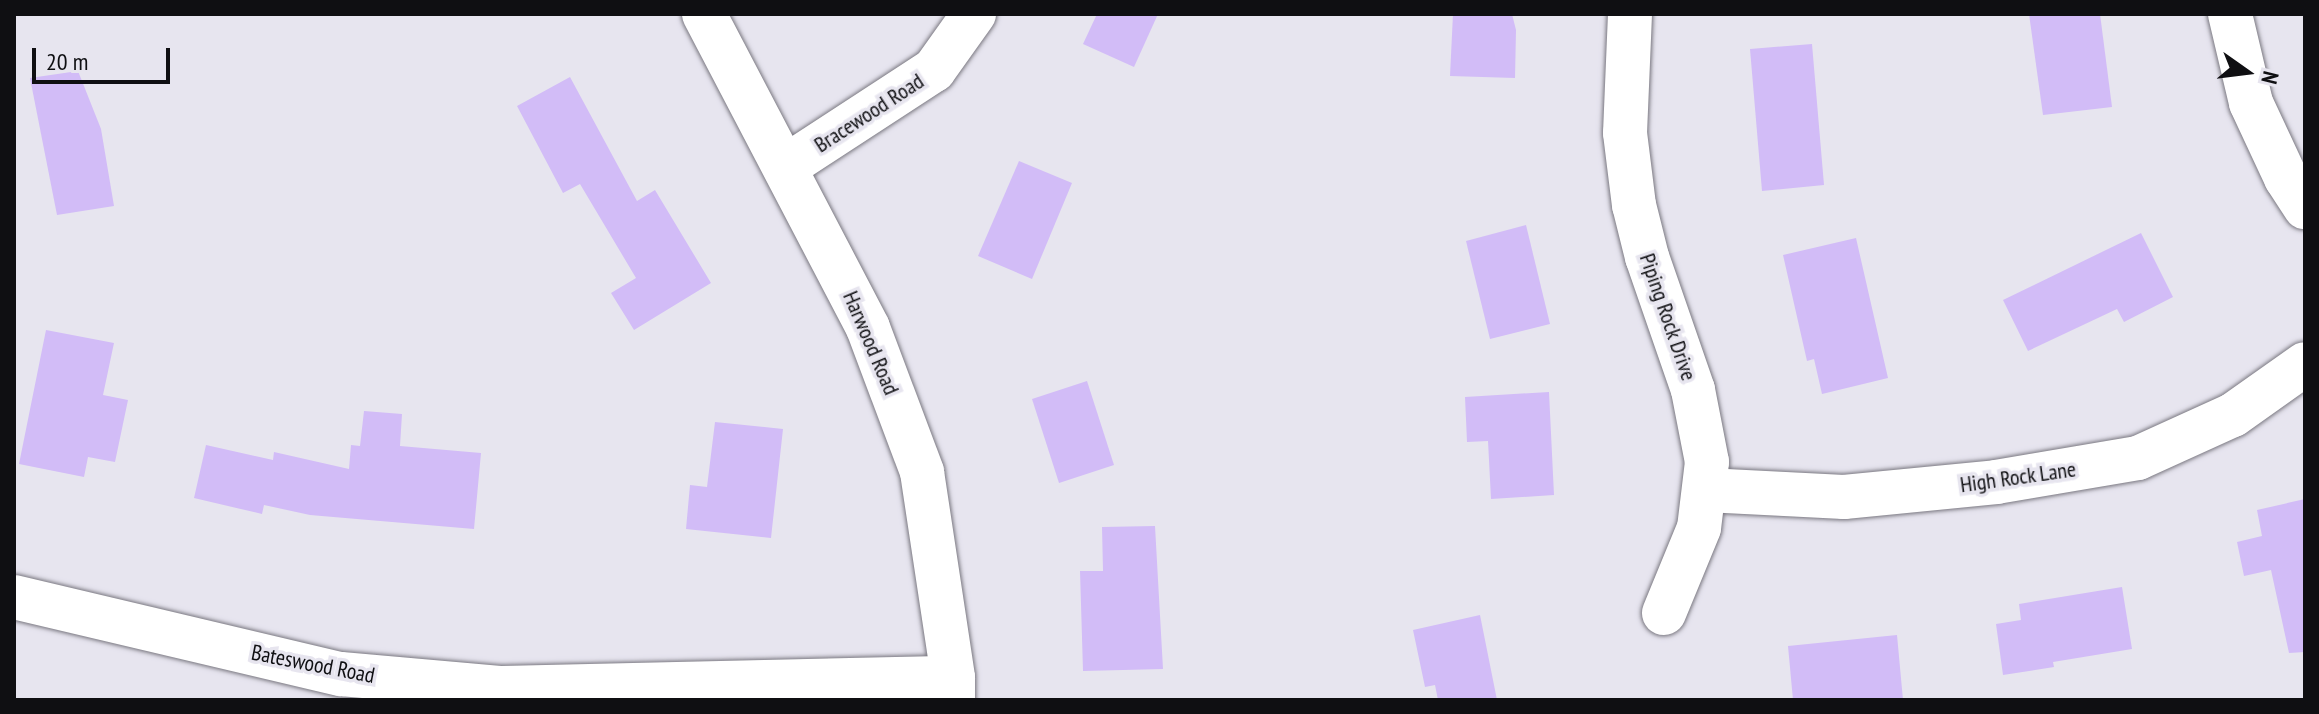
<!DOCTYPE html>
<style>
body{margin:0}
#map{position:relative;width:2319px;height:714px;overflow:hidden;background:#e7e5ef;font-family:"PT Sans Narrow",sans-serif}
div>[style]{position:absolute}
.building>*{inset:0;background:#d2bcf7}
.roads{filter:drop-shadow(0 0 2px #7a7881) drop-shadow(0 0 2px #7a7881)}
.street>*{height:44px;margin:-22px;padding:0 22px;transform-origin:22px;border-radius:22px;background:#fff}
span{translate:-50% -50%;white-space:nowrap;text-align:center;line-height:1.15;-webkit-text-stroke:7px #e7e5ef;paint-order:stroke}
.street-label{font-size:22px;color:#0f0f12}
.frame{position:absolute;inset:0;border:16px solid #0f0f12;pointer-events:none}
.north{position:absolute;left:2207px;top:32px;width:80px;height:80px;-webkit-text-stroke:6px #e7e5ef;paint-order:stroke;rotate:104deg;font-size:22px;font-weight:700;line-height:32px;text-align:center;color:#0f0f12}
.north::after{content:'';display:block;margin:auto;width:28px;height:36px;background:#0f0f12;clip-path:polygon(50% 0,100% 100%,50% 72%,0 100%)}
.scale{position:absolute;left:32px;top:48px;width:138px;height:36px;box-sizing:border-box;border:4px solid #0f0f12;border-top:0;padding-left:10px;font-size:24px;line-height:28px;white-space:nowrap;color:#0f0f12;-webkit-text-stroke:6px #e7e5ef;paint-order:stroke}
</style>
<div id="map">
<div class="building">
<i style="clip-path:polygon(1097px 14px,1158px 14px,1134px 67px,1083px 44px)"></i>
<i style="clip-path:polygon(1453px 14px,1512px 14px,1516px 30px,1515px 78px,1450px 76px)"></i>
<i style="clip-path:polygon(2029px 14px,2100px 14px,2112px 107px,2043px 115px)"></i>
<i style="clip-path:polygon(1812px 44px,1824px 185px,1762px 191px,1750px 49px)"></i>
<i style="clip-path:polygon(78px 71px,101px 129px,114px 206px,57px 215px,30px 78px)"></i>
<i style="clip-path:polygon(570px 77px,637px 201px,655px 190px,711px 283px,634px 330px,611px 293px,636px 278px,580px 184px,563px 193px,517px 106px)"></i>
<i style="clip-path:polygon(1019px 161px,1072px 183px,1032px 279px,978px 256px)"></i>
<i style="clip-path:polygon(1526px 225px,1550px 324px,1490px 339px,1466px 241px)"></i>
<i style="clip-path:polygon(2141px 233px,2173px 297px,2124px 322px,2117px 309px,2028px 351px,2003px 300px)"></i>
<i style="clip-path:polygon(1856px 238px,1888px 378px,1822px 394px,1814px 359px,1807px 361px,1783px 255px)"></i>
<i style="clip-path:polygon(46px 330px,114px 343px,103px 395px,128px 400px,115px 462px,88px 457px,84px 477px,19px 464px)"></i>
<i style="clip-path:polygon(1087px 381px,1114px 465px,1059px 483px,1032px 399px)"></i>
<i style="clip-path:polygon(1549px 392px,1554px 495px,1491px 499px,1488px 441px,1467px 442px,1465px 397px)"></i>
<i style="clip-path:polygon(364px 411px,402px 414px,400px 446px,481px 453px,474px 529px,310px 515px,264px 505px,262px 514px,194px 498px,206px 445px,273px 460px,274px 452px,349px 469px,351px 445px,360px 446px)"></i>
<i style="clip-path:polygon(715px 422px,783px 429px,771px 538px,686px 529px,690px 485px,707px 487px)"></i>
<i style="clip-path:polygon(2305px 499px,2305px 652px,2289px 653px,2271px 570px,2244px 576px,2237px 542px,2262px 536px,2257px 510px)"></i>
<i style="clip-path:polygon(1155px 526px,1163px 669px,1083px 671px,1080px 571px,1103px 571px,1102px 527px)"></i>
<i style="clip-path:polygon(2122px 587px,2132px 649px,2053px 662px,2054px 667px,2003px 675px,1996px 624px,2021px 620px,2019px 604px)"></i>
<i style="clip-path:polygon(1480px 615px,1497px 700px,1438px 700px,1435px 685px,1425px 687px,1413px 630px)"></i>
<i style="clip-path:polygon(1897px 635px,1903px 700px,1793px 700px,1788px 646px)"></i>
</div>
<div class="roads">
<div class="street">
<i style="left:704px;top:14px;width:354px;rotate:62.4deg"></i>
<i style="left:868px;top:328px;width:154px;rotate:69.4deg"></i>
<i style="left:922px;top:472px;width:208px;rotate:81.4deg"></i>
<i style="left:953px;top:678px;width:22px;rotate:90deg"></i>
<i style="left:1630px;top:14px;width:119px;rotate:92.4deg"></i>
<i style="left:1625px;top:133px;width:73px;rotate:82.9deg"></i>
<i style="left:1634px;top:205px;width:54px;rotate:76deg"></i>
<i style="left:1647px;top:257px;width:141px;rotate:70.9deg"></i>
<i style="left:1693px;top:390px;width:73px;rotate:79deg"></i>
<i style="left:1707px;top:462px;width:66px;rotate:96.9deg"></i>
<i style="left:1699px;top:528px;width:92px;rotate:112.4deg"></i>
<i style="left:2230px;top:14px;width:91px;rotate:76.7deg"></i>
<i style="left:2251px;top:103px;width:83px;rotate:65deg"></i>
<i style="left:2286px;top:178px;width:35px;rotate:57deg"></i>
<i style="left:785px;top:167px;width:178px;rotate:-33.1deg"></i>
<i style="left:934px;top:70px;width:69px;rotate:-54.5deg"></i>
<i style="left:1706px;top:490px;width:138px;rotate:2.9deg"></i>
<i style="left:1844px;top:497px;width:153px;rotate:-5.6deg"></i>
<i style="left:1996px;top:482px;width:144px;rotate:-9.6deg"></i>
<i style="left:2138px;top:458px;width:104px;rotate:-24.4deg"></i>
<i style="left:2233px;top:415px;width:88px;rotate:-35.3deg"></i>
<i style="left:14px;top:597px;width:336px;rotate:13.3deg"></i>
<i style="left:341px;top:674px;width:162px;rotate:5deg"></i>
<i style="left:502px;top:688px;width:451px;rotate:-1.3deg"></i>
</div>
</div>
<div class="street-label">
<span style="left:869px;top:113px;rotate:-33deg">Bracewood Road</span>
<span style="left:1668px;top:317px;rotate:71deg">Piping Rock Drive</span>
<span style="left:871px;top:343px;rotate:67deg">Harwood Road</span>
<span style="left:2018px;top:477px;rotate:-8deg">High Rock Lane</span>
<span style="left:313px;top:664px;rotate:11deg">Bateswood Road</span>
</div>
<div class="frame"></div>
<div class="north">N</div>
<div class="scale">20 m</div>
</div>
